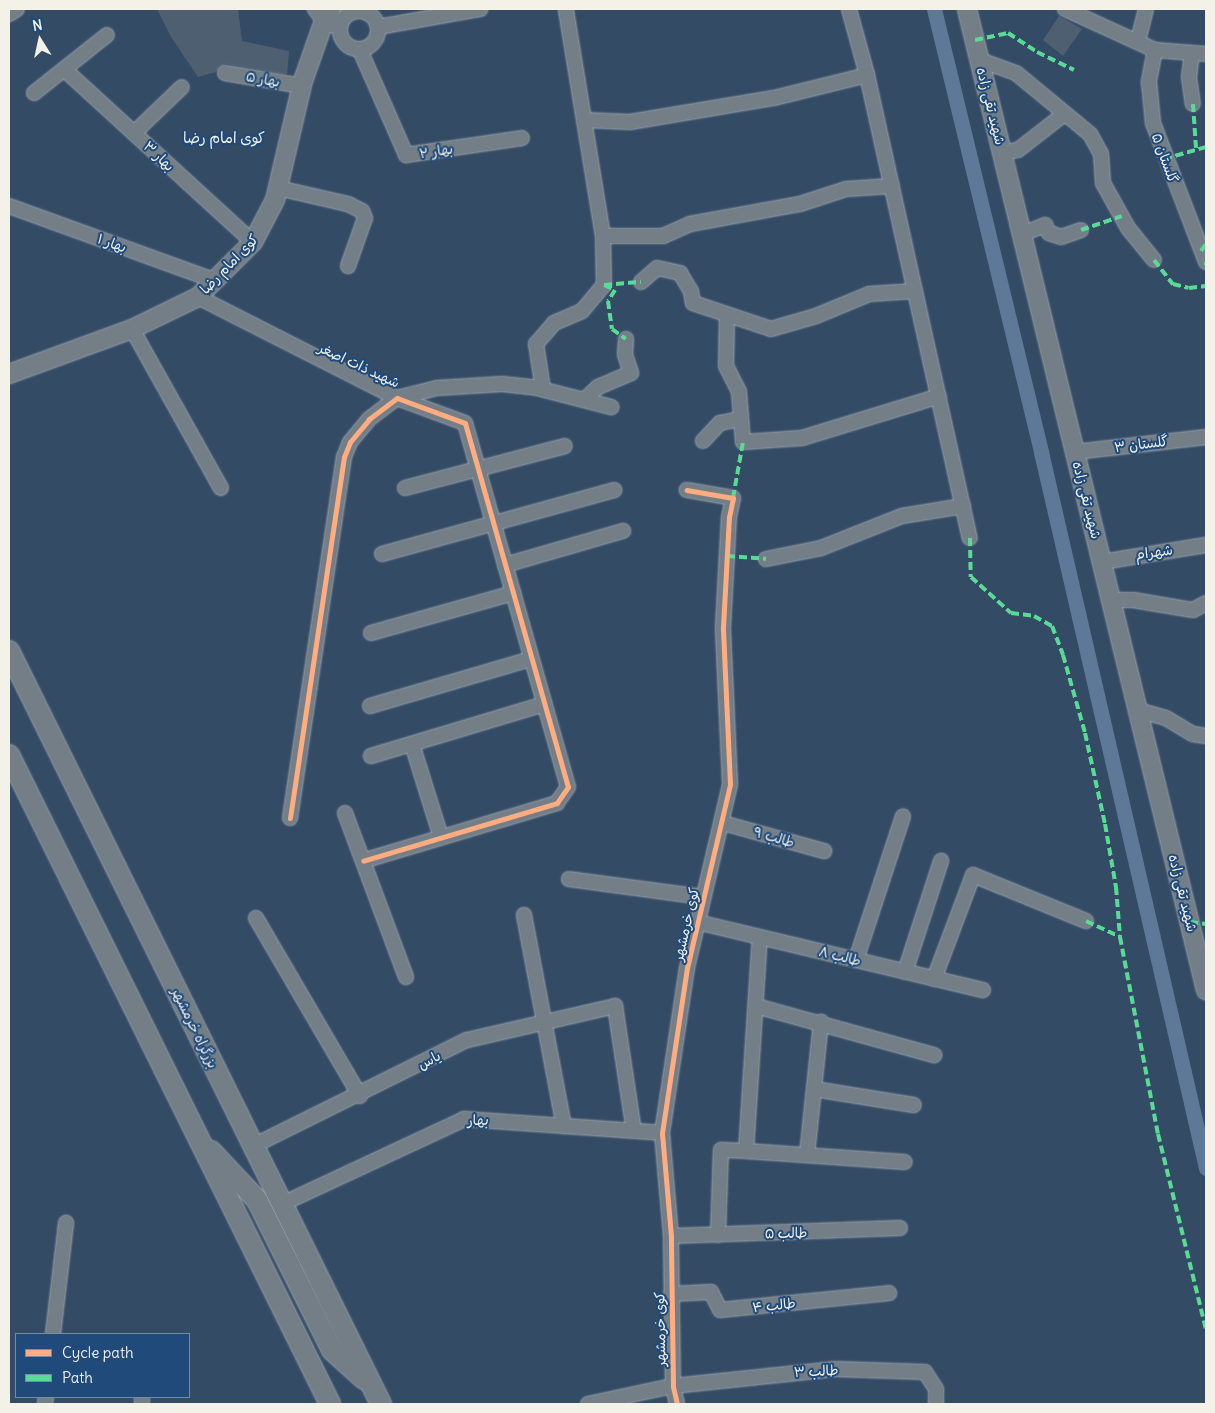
<!DOCTYPE html>
<meta charset="utf-8">
<style>
body{margin:0}
#map{position:relative;width:1215px;height:1413px;overflow:hidden;background:#344b65;font-family:Delius,"Playpen Sans Arabic",sans-serif}
div>[style]{position:absolute}
.canal>*{height:15px;margin:-7.5px;padding:0 7.5px;transform-origin:7.5px;border-radius:7.5px;background:#5e7998}
.building>*{inset:0;background:#4e5f72}
.roads{filter:drop-shadow(0 0 1px #9ba5af) drop-shadow(0 0 1px #9ba5af)}
.minor>*{height:14px;margin:-7px;padding:0 7px;transform-origin:7px;border-radius:7px;background:#737e87}
.minor>.ring{margin:-7px;padding:0;box-sizing:content-box;background:none;border:14px solid #737e87;border-radius:50%}
.major>*{height:18px;margin:-9px;padding:0 9px;transform-origin:9px;border-radius:9px;background:#737e87}
.highway>*{height:20px;margin:-10px;padding:0 10px;transform-origin:10px;border-radius:10px;background:#737e87}
.quiet>*{height:4px;margin-top:-2px;transform-origin:0;background:repeating-linear-gradient(90deg,#5adb95 0 8px,transparent 0 12px)}
.cycleway>*{height:5px;margin:-2.5px;padding:0 2.5px;transform-origin:2.5px;border-radius:2.5px;background:#ffac80}
span{translate:-50% -50%;white-space:nowrap;text-align:center;line-height:1.15;-webkit-text-stroke:4px #1f4a7a;paint-order:stroke}
.street-label{font-size:14px;color:#f4f1e8}
.neighbourhood-label{font-size:15px;color:#f4f1e8}
.frame{position:absolute;inset:0;border:10px solid #f4f1e8;pointer-events:none}
.legend{position:absolute;left:15px;top:1333px;width:175px;height:65px;box-sizing:border-box;background:#1f4a7a;border:1px solid #748da6;margin:0;padding:6px 9px;list-style:none;font-size:15px;color:#f4f1e8}
.legend li{display:flex;align-items:center;gap:10px;height:25px}
.legend b{width:25px;border:1px solid #748da6}
.north{position:absolute;left:15px;top:15px;width:50px;height:50px;-webkit-text-stroke:4px #1f4a7a;paint-order:stroke;rotate:350deg;font-size:14px;font-weight:700;line-height:20px;text-align:center;color:#f4f1e8}
.north::after{content:'';display:block;margin:auto;width:18px;height:22px;background:#f4f1e8;clip-path:polygon(50% 0,100% 100%,50% 72%,0 100%)}
</style>
<div id="map">
<div class="canal">
<i style="left:934px;top:9px;width:456px;rotate:76.4deg"></i>
<i style="left:1041px;top:452px;width:735px;rotate:77.02deg"></i>
</div>
<div class="building">
<i style="clip-path:polygon(157px 9px,238px 9px,242px 41px,289px 51px,287px 75px,226px 64px,219px 67px,216px 72px,198px 77px,171px 37px)"></i>
<i style="clip-path:polygon(1059px 16px,1082px 29px,1063px 56px,1043px 40px)"></i>
</div>
<div class="roads">
<div class="minor">
<i style="left:315px;top:9px;width:15px;rotate:53deg"></i>
<i style="left:324px;top:21px;width:9px;rotate:27deg"></i>
<i style="left:849px;top:9px;width:68px;rotate:74.7deg"></i>
<i style="left:867px;top:75px;width:474px;rotate:77.5deg"></i>
<i style="left:1065px;top:9px;width:99px;rotate:24.5deg"></i>
<i style="left:1155px;top:50px;width:51px;rotate:4.5deg"></i>
<i class="ring" style="left:340px;top:11px;width:24px;height:24px"></i>
<i style="left:9px;top:14px;width:9px;rotate:-32deg"></i>
<i style="left:378px;top:27px;width:104px;rotate:-10deg"></i>
<i style="left:1138px;top:41px;width:33px;rotate:-76deg"></i>
<i style="left:360px;top:50px;width:115px;rotate:66.3deg"></i>
<i style="left:406px;top:155px;width:117px;rotate:-8.3deg"></i>
<i style="left:1155px;top:50px;width:33px;rotate:101deg"></i>
<i style="left:1149px;top:82px;width:41px;rotate:84.4deg"></i>
<i style="left:1153px;top:123px;width:149px;rotate:69.1deg"></i>
<i style="left:1192px;top:53px;width:24px;rotate:97deg"></i>
<i style="left:1189px;top:77px;width:27px;rotate:82deg"></i>
<i style="left:980px;top:60px;width:38px;rotate:20deg"></i>
<i style="left:1016px;top:73px;width:96px;rotate:39.5deg"></i>
<i style="left:1090px;top:134px;width:23px;rotate:61deg"></i>
<i style="left:1101px;top:154px;width:29px;rotate:86deg"></i>
<i style="left:1103px;top:183px;width:51px;rotate:60.9deg"></i>
<i style="left:1128px;top:228px;width:41px;rotate:50.9deg"></i>
<i style="left:65px;top:70px;width:255px;rotate:42.5deg"></i>
<i style="left:225px;top:73px;width:78px;rotate:9.6deg"></i>
<i style="left:34px;top:93px;width:93px;rotate:-38.5deg"></i>
<i style="left:584px;top:120px;width:46px;rotate:2.5deg"></i>
<i style="left:630px;top:122px;width:146px;rotate:-9.5deg"></i>
<i style="left:774px;top:98px;width:96px;rotate:-13.9deg"></i>
<i style="left:134px;top:133px;width:66px;rotate:-43.8deg"></i>
<i style="left:1002px;top:153px;width:16px;rotate:-11deg"></i>
<i style="left:1018px;top:150px;width:57px;rotate:-37.9deg"></i>
<i style="left:278px;top:188px;width:72px;rotate:12.9deg"></i>
<i style="left:348px;top:204px;width:16px;rotate:27deg"></i>
<i style="left:362px;top:211px;width:8px;rotate:67deg"></i>
<i style="left:365px;top:218px;width:51px;rotate:109.5deg"></i>
<i style="left:9px;top:206px;width:220px;rotate:19.9deg"></i>
<i style="left:1022px;top:234px;width:25px;rotate:-21deg"></i>
<i style="left:1045px;top:225px;width:9px;rotate:63deg"></i>
<i style="left:1049px;top:233px;width:13px;rotate:18deg"></i>
<i style="left:1061px;top:237px;width:21px;rotate:-19deg"></i>
<i style="left:603px;top:236px;width:60px"></i>
<i style="left:663px;top:236px;width:30px;rotate:-24deg"></i>
<i style="left:690px;top:224px;width:112px;rotate:-10.3deg"></i>
<i style="left:800px;top:204px;width:48px;rotate:-18.1deg"></i>
<i style="left:846px;top:189px;width:46px;rotate:-3.7deg"></i>
<i style="left:641px;top:282px;width:21px;rotate:-41deg"></i>
<i style="left:657px;top:268px;width:24px;rotate:12deg"></i>
<i style="left:680px;top:273px;width:21px;rotate:59deg"></i>
<i style="left:691px;top:291px;width:12px;rotate:81deg"></i>
<i style="left:693px;top:303px;width:82px;rotate:18.4deg"></i>
<i style="left:771px;top:329px;width:47px;rotate:-16.1deg"></i>
<i style="left:816px;top:316px;width:57px;rotate:-22.5deg"></i>
<i style="left:869px;top:294px;width:46px;rotate:-3.7deg"></i>
<i style="left:198px;top:297px;width:223px;rotate:26.9deg"></i>
<i style="left:397px;top:398px;width:41px;rotate:-14deg"></i>
<i style="left:437px;top:388px;width:65px;rotate:-3.5deg"></i>
<i style="left:502px;top:384px;width:31px;rotate:6deg"></i>
<i style="left:533px;top:387px;width:81px;rotate:14.4deg"></i>
<i style="left:727px;top:315px;width:51px;rotate:91.1deg"></i>
<i style="left:726px;top:366px;width:29px;rotate:63deg"></i>
<i style="left:739px;top:392px;width:50px;rotate:85.4deg"></i>
<i style="left:743px;top:442px;width:59px;rotate:-3.9deg"></i>
<i style="left:802px;top:438px;width:143px;rotate:-17deg"></i>
<i style="left:132px;top:329px;width:182px;rotate:60.8deg"></i>
<i style="left:543px;top:389px;width:46px;rotate:-98.8deg"></i>
<i style="left:536px;top:344px;width:28px;rotate:-49deg"></i>
<i style="left:554px;top:323px;width:30px;rotate:-23deg"></i>
<i style="left:582px;top:311px;width:34px;rotate:-50deg"></i>
<i style="left:604px;top:285px;width:49px;rotate:-91.2deg"></i>
<i style="left:603px;top:236px;width:230px;rotate:-99.3deg"></i>
<i style="left:584px;top:400px;width:19px;rotate:-43deg"></i>
<i style="left:598px;top:387px;width:36px;rotate:-23deg"></i>
<i style="left:631px;top:373px;width:20px;rotate:-108deg"></i>
<i style="left:625px;top:354px;width:15px;rotate:-86deg"></i>
<i style="left:703px;top:441px;width:25px;rotate:-47deg"></i>
<i style="left:720px;top:423px;width:21px;rotate:-11deg"></i>
<i style="left:1075px;top:452px;width:132px;rotate:-6.5deg"></i>
<i style="left:405px;top:488px;width:165px;rotate:-14.7deg"></i>
<i style="left:382px;top:554px;width:241px;rotate:-15.4deg"></i>
<i style="left:766px;top:559px;width:56px;rotate:-11.3deg"></i>
<i style="left:821px;top:548px;width:87px;rotate:-21.6deg"></i>
<i style="left:902px;top:516px;width:62px;rotate:-9.3deg"></i>
<i style="left:1102px;top:562px;width:105px;rotate:-9.3deg"></i>
<i style="left:505px;top:565px;width:123px;rotate:-16.1deg"></i>
<i style="left:1111px;top:600px;width:22px"></i>
<i style="left:1133px;top:600px;width:61px;rotate:9.5deg"></i>
<i style="left:1193px;top:610px;width:15px;rotate:-28deg"></i>
<i style="left:371px;top:633px;width:148px;rotate:-15.7deg"></i>
<i style="left:370px;top:706px;width:168px;rotate:-16.3deg"></i>
<i style="left:1138px;top:710px;width:29px;rotate:16deg"></i>
<i style="left:1166px;top:718px;width:31px;rotate:31deg"></i>
<i style="left:1193px;top:734px;width:13px;rotate:9deg"></i>
<i style="left:412px;top:744px;width:97px;rotate:72.7deg"></i>
<i style="left:371px;top:756px;width:181px;rotate:-16.7deg"></i>
<i style="left:345px;top:813px;width:175px;rotate:69.6deg"></i>
<i style="left:290px;top:818px;width:365px;rotate:-81.5deg"></i>
<i style="left:344px;top:457px;width:16px;rotate:-68deg"></i>
<i style="left:350px;top:442px;width:30px;rotate:-50deg"></i>
<i style="left:369px;top:419px;width:35px;rotate:-37deg"></i>
<i style="left:397px;top:398px;width:72px;rotate:20.2deg"></i>
<i style="left:465px;top:423px;width:378px;rotate:74.2deg"></i>
<i style="left:568px;top:787px;width:19px;rotate:125deg"></i>
<i style="left:557px;top:803px;width:202px;rotate:163.4deg"></i>
<i style="left:723px;top:823px;width:105px;rotate:15.5deg"></i>
<i style="left:569px;top:879px;width:135px;rotate:7.7deg"></i>
<i style="left:524px;top:915px;width:215px;rotate:79.3deg"></i>
<i style="left:256px;top:918px;width:206px;rotate:59.7deg"></i>
<i style="left:697px;top:922px;width:294px;rotate:13.4deg"></i>
<i style="left:856px;top:960px;width:151px;rotate:-71.9deg"></i>
<i style="left:905px;top:972px;width:117px;rotate:-72deg"></i>
<i style="left:934px;top:979px;width:111px;rotate:-69.4deg"></i>
<i style="left:973px;top:875px;width:122px;rotate:22.2deg"></i>
<i style="left:756px;top:1006px;width:185px;rotate:15.4deg"></i>
<i style="left:814px;top:1089px;width:101px;rotate:9.1deg"></i>
<i style="left:253px;top:1146px;width:239px;rotate:-26.4deg"></i>
<i style="left:467px;top:1040px;width:152px;rotate:-12.9deg"></i>
<i style="left:615px;top:1006px;width:126px;rotate:81.4deg"></i>
<i style="left:746px;top:1151px;width:159px;rotate:4deg"></i>
<i style="left:807px;top:1155px;width:134px;rotate:-84deg"></i>
<i style="left:282px;top:1204px;width:201px;rotate:-25deg"></i>
<i style="left:464px;top:1119px;width:198px;rotate:4deg"></i>
<i style="left:718px;top:1235px;width:85px;rotate:-88deg"></i>
<i style="left:721px;top:1150px;width:25px;rotate:2deg"></i>
<i style="left:746px;top:1151px;width:214px;rotate:-86.3deg"></i>
<i style="left:671px;top:1236px;width:229px;rotate:-2deg"></i>
<i style="left:671px;top:1294px;width:40px;rotate:-2.9deg"></i>
<i style="left:711px;top:1292px;width:20px;rotate:63deg"></i>
<i style="left:720px;top:1310px;width:170px;rotate:-5.7deg"></i>
<i style="left:53px;top:1334px;width:112px;rotate:-83.3deg"></i>
<i style="left:45px;top:1404px;width:7px;rotate:-82deg"></i>
<i style="left:142px;top:1404px;width:7px;rotate:-90deg"></i>
<i style="left:588px;top:1404px;width:87px;rotate:-12deg"></i>
<i style="left:673px;top:1386px;width:163px;rotate:-6deg"></i>
<i style="left:835px;top:1369px;width:90px;rotate:1.9deg"></i>
<i style="left:925px;top:1372px;width:20px;rotate:57deg"></i>
<i style="left:936px;top:1389px;width:15px;rotate:90deg"></i>
<i style="left:677px;top:1404px;width:18px;rotate:-103deg"></i>
<i style="left:673px;top:1386px;width:150px;rotate:-90.8deg"></i>
<i style="left:671px;top:1236px;width:103px;rotate:-95deg"></i>
<i style="left:662px;top:1133px;width:167px;rotate:-81.4deg"></i>
<i style="left:687px;top:968px;width:189px;rotate:-76.8deg"></i>
<i style="left:730px;top:784px;width:157px;rotate:-92.6deg"></i>
<i style="left:723px;top:627px;width:110px;rotate:-86.9deg"></i>
<i style="left:729px;top:517px;width:19px;rotate:-78deg"></i>
<i style="left:733px;top:498px;width:47px;rotate:-170.1deg"></i>
</div>
<div class="major">
<i style="left:967px;top:9px;width:1010px;rotate:76.31deg"></i>
<i style="left:9px;top:374px;width:131px;rotate:-20.1deg"></i>
<i style="left:132px;top:329px;width:73px;rotate:-25.9deg"></i>
<i style="left:198px;top:297px;width:78px;rotate:-45deg"></i>
<i style="left:253px;top:242px;width:47px;rotate:-62.4deg"></i>
<i style="left:275px;top:200px;width:122px;rotate:-76.8deg"></i>
<i style="left:303px;top:81px;width:64px;rotate:-70.7deg"></i>
<i style="left:324px;top:21px;width:14px;rotate:-60deg"></i>
</div>
<div class="highway">
<i style="left:9px;top:651px;width:840px;rotate:63.71deg"></i>
<i style="left:9px;top:755px;width:724px;rotate:63.68deg"></i>
<i style="left:211px;top:1151px;width:67px;rotate:46.8deg"></i>
<i style="left:257px;top:1200px;width:168px;rotate:63.4deg"></i>
<i style="left:332px;top:1350px;width:43px;rotate:42.2deg"></i>
</div>
</div>
<div class="quiet">
<i style="left:975px;top:40px;width:34px;rotate:-12deg"></i>
<i style="left:1008px;top:33px;width:35px;rotate:33deg"></i>
<i style="left:1037px;top:52px;width:41px;rotate:25.9deg"></i>
<i style="left:1193px;top:104px;width:44px;rotate:86.1deg"></i>
<i style="left:1164px;top:159px;width:44px;rotate:-15.9deg"></i>
<i style="left:1081px;top:230px;width:43px;rotate:-18.9deg"></i>
<i style="left:1201px;top:251px;width:9px;rotate:-54deg"></i>
<i style="left:1154px;top:260px;width:31px;rotate:52deg"></i>
<i style="left:1173px;top:284px;width:16px;rotate:14deg"></i>
<i style="left:1189px;top:288px;width:17px;rotate:-7deg"></i>
<i style="left:1206px;top:262px;width:3px;rotate:90deg"></i>
<i style="left:604px;top:285px;width:12px;rotate:24deg"></i>
<i style="left:615px;top:290px;width:13px;rotate:122deg"></i>
<i style="left:608px;top:301px;width:28px;rotate:82deg"></i>
<i style="left:612px;top:329px;width:17px;rotate:36deg"></i>
<i style="left:604px;top:285px;width:37px;rotate:-5deg"></i>
<i style="left:733px;top:498px;width:57px;rotate:-79.9deg"></i>
<i style="left:970px;top:538px;width:39px;rotate:89deg"></i>
<i style="left:971px;top:577px;width:54px;rotate:42deg"></i>
<i style="left:1011px;top:613px;width:23px;rotate:7deg"></i>
<i style="left:1034px;top:616px;width:21px;rotate:29deg"></i>
<i style="left:1052px;top:626px;width:31px;rotate:69deg"></i>
<i style="left:1063px;top:655px;width:81px;rotate:74.2deg"></i>
<i style="left:1085px;top:733px;width:93px;rotate:77.6deg"></i>
<i style="left:1105px;top:824px;width:64px;rotate:80.1deg"></i>
<i style="left:1116px;top:887px;width:50px;rotate:85.4deg"></i>
<i style="left:727px;top:556px;width:39px;rotate:4deg"></i>
<i style="left:1086px;top:921px;width:38px;rotate:25deg"></i>
<i style="left:1120px;top:937px;width:201px;rotate:79.1deg"></i>
<i style="left:1158px;top:1134px;width:201px;rotate:76.2deg"></i>
<i style="left:1190px;top:922px;width:16px;rotate:7deg"></i>
</div>
<div class="cycleway">
<i style="left:290px;top:818px;width:365px;rotate:-81.5deg"></i>
<i style="left:344px;top:457px;width:16px;rotate:-68deg"></i>
<i style="left:350px;top:442px;width:30px;rotate:-50deg"></i>
<i style="left:369px;top:419px;width:35px;rotate:-37deg"></i>
<i style="left:397px;top:398px;width:72px;rotate:20.2deg"></i>
<i style="left:465px;top:423px;width:378px;rotate:74.2deg"></i>
<i style="left:568px;top:787px;width:19px;rotate:125deg"></i>
<i style="left:557px;top:803px;width:202px;rotate:163.4deg"></i>
<i style="left:677px;top:1404px;width:18px;rotate:-103deg"></i>
<i style="left:673px;top:1386px;width:150px;rotate:-90.8deg"></i>
<i style="left:671px;top:1236px;width:103px;rotate:-95deg"></i>
<i style="left:662px;top:1133px;width:167px;rotate:-81.4deg"></i>
<i style="left:687px;top:968px;width:189px;rotate:-76.8deg"></i>
<i style="left:730px;top:784px;width:157px;rotate:-92.6deg"></i>
<i style="left:723px;top:627px;width:110px;rotate:-86.9deg"></i>
<i style="left:729px;top:517px;width:19px;rotate:-78deg"></i>
<i style="left:733px;top:498px;width:47px;rotate:-170.1deg"></i>
</div>
<div class="street-label">
<span style="left:263px;top:79px;rotate:10deg">بهار ۵</span>
<span style="left:991px;top:106px;rotate:76deg">شهید تقی زاده</span>
<span style="left:436px;top:151px;rotate:-9deg">بهار ۲</span>
<span style="left:159px;top:156px;rotate:43deg">بهار ۳</span>
<span style="left:1165px;top:158px;rotate:70deg">گلستان ۵</span>
<span style="left:112px;top:243px;rotate:20deg">بهار ۱</span>
<span style="left:229px;top:264px;rotate:-46deg">کوی امام رضا</span>
<span style="left:359px;top:365px;rotate:25deg">شهید ذات اصغر</span>
<span style="left:1141px;top:444px;rotate:-7deg">گلستان ۳</span>
<span style="left:1087px;top:500px;rotate:76deg">شهید تقی زاده</span>
<span style="left:1154px;top:552px;rotate:-8deg">شهرام</span>
<span style="left:774px;top:837px;rotate:16deg">طالب ۹</span>
<span style="left:1183px;top:893px;rotate:76deg">شهید تقی زاده</span>
<span style="left:686px;top:924px;rotate:-77deg">کوی خرمشهر</span>
<span style="left:840px;top:956px;rotate:14deg">طالب ۸</span>
<span style="left:195px;top:1028px;rotate:64deg">بزرگراه خرمشهر</span>
<span style="left:429px;top:1060px;rotate:-28deg">یاس</span>
<span style="left:478px;top:1120px;rotate:-1deg">بهار</span>
<span style="left:786px;top:1233px;rotate:-1deg">طالب ۵</span>
<span style="left:774px;top:1305px;rotate:-6deg">طالب ۴</span>
<span style="left:660px;top:1329px;rotate:-91deg">کوی خرمشهر</span>
<span style="left:816px;top:1371px;rotate:-3deg">طالب ۳</span>
</div>
<div class="neighbourhood-label">
<span style="left:224px;top:138px">کوی امام رضا</span>
</div>
<div class="frame"></div>
<ul class="legend">
<li><b style="height:6px;background:#ffac80"></b>Cycle path</li>
<li><b style="height:6px;background:#5adb95"></b>Path</li>
</ul>
<div class="north">N</div>
</div>
